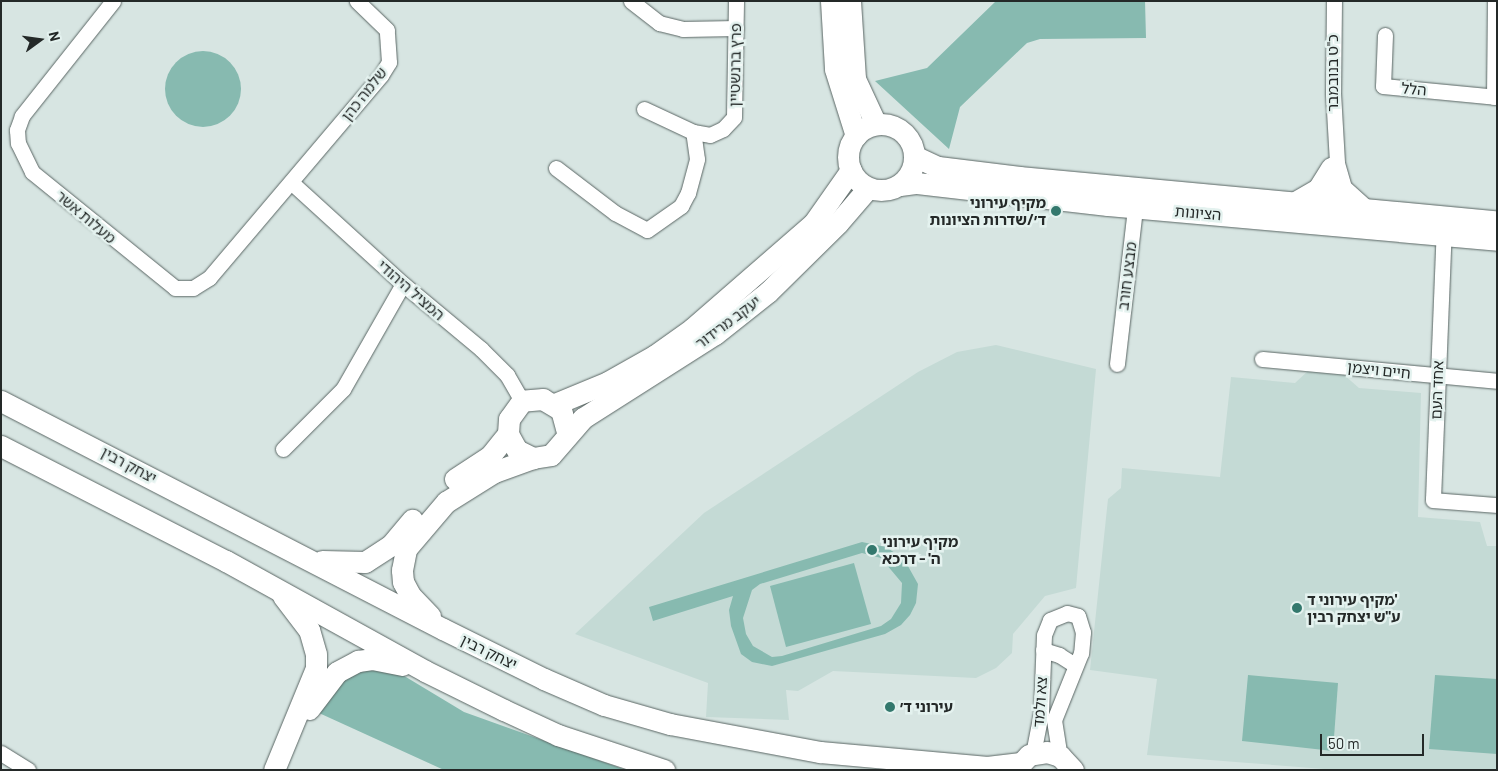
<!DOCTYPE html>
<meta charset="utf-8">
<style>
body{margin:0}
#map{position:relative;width:1498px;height:771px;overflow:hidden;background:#d7e5e2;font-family:Barlow,"Noto Sans Hebrew",sans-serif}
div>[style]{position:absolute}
.built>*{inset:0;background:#c4dad5}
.green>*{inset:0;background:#87bab0}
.round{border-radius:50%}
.roads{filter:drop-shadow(0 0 1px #5a6664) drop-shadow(0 0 1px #5a6664)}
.street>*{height:15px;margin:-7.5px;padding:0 7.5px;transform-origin:7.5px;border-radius:7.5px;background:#fff}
.secondary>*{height:21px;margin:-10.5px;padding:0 10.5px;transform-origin:10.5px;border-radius:10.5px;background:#fff}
.secondary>.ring{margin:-10.5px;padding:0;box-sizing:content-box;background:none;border:21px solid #fff;border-radius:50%}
.dots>*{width:14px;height:14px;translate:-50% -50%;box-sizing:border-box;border:2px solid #e4f2ef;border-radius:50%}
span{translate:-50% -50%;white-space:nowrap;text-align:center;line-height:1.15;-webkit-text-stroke:5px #e4f2ef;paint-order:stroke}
.street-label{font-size:15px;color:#242928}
.poi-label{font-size:15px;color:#242928;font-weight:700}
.right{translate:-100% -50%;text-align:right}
.left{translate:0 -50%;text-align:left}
.frame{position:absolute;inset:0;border:2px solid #242928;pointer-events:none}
.north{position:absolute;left:15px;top:15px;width:50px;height:50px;-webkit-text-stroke:4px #e4f2ef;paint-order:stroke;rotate:76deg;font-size:14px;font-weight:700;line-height:20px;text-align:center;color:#242928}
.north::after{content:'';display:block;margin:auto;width:18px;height:22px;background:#242928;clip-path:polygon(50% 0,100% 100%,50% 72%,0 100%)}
.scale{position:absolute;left:1320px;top:734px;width:104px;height:22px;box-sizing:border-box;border:2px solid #242928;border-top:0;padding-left:6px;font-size:15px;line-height:18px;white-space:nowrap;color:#242928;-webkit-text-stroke:4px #e4f2ef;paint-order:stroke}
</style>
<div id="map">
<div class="built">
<i style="clip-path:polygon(996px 345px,1096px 369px,1076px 588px,1045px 596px,1013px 634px,1012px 653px,996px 668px,976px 678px,833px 671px,798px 691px,786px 690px,789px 720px,706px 717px,708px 683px,575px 634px,704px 513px,918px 372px,957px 352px)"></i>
<i style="clip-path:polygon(1309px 370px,1343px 374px,1359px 388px,1421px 393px,1418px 517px,1480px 522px,1487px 546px,1497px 546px,1497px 770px,1337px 770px,1147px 755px,1157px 679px,1090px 670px,1108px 499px,1121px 488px,1122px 468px,1220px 477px,1231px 377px,1295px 383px)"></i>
</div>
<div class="green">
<i style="clip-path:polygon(996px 1px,1145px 1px,1146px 38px,1040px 39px,1027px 43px,960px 107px,949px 149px,875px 81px,927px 68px)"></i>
<i class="round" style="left:165px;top:51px;width:76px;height:76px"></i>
<i style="clip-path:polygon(evenodd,862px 542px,886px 547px,904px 559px,918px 584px,916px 603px,910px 615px,901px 625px,885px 634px,772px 666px,752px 662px,741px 654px,731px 626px,729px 610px,733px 596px,653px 621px,649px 607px,862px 542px,862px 553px,881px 558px,902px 583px,901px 603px,891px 619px,881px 626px,782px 656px,772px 657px,753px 646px,746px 634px,743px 618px,752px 590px,760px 584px,862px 553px)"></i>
<i style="clip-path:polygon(854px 563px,871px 624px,786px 647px,770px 586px)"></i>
<i style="clip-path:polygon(391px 668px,464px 712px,626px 770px,444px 770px,319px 713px,349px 672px)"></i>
<i style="clip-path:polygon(1248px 675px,1338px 683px,1333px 751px,1242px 741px)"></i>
<i style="clip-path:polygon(1435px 675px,1497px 679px,1497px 754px,1429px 749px)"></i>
</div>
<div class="roads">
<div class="street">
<i style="left:113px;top:1px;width:147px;rotate:128.4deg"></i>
<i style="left:22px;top:116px;width:15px;rotate:110deg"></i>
<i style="left:17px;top:130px;width:13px;rotate:86deg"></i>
<i style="left:18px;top:143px;width:32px;rotate:64deg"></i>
<i style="left:32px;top:172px;width:184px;rotate:39deg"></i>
<i style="left:175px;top:288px;width:18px"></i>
<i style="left:193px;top:288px;width:19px;rotate:-32deg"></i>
<i style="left:209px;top:278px;width:266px;rotate:-49.7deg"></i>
<i style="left:381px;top:75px;width:15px;rotate:-58deg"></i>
<i style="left:389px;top:62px;width:32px;rotate:-94deg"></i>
<i style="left:387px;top:30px;width:42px;rotate:-136deg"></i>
<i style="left:631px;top:1px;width:36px;rotate:38deg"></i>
<i style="left:659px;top:23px;width:25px;rotate:14deg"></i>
<i style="left:683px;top:29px;width:53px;rotate:-1.1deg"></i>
<i style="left:1334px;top:1px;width:92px;rotate:90.6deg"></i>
<i style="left:1333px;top:93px;width:70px;rotate:86.7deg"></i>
<i style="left:1337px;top:163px;width:25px;rotate:74deg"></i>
<i style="left:1344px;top:187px;width:31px;rotate:42deg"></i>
<i style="left:1385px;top:35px;width:51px;rotate:92.2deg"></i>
<i style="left:1383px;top:86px;width:115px;rotate:5.5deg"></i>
<i style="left:1494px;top:97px;width:96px;rotate:-89.4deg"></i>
<i style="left:644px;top:109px;width:54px;rotate:25.1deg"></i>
<i style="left:693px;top:132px;width:17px;rotate:10deg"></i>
<i style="left:710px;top:135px;width:14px;rotate:-25deg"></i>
<i style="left:723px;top:129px;width:16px;rotate:-47deg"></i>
<i style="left:734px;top:117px;width:116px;rotate:-89deg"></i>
<i style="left:556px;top:168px;width:74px;rotate:37.3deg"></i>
<i style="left:615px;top:213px;width:36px;rotate:28deg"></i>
<i style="left:647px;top:230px;width:42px;rotate:-35.2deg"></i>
<i style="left:681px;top:206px;width:15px;rotate:-62deg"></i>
<i style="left:688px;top:193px;width:35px;rotate:-75deg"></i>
<i style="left:697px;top:159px;width:27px;rotate:-98deg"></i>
<i style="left:1331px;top:168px;width:23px;rotate:88deg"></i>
<i style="left:1332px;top:191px;width:23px;rotate:56deg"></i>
<i style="left:292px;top:183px;width:150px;rotate:42.3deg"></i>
<i style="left:403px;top:284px;width:102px;rotate:39.8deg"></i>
<i style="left:481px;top:349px;width:37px;rotate:45deg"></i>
<i style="left:507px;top:375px;width:30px;rotate:60deg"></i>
<i style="left:1444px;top:225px;width:275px;rotate:92.3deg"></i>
<i style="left:1433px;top:500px;width:64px;rotate:4.5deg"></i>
<i style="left:1262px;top:359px;width:236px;rotate:5.3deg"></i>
<i style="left:1117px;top:364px;width:166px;rotate:-83.4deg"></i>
<i style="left:283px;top:449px;width:85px;rotate:-45deg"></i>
<i style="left:343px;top:389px;width:121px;rotate:-60.3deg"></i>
<i style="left:1043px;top:650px;width:17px;rotate:17deg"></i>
<i style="left:1059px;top:655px;width:19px;rotate:32deg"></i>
<i style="left:1px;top:753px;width:32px;rotate:32deg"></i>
<i style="left:1033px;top:754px;width:42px;rotate:-79deg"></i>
<i style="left:1041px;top:713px;width:78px;rotate:-87.8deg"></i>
<i style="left:1044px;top:635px;width:16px;rotate:-68deg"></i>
<i style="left:1050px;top:620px;width:18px;rotate:-22deg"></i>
<i style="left:1067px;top:613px;width:11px;rotate:15deg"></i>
<i style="left:1078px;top:616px;width:17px;rotate:73deg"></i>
<i style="left:1083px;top:632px;width:21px;rotate:95deg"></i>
<i style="left:1081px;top:653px;width:72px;rotate:111.9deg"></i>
<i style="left:1054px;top:720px;width:36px;rotate:81deg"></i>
</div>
<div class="secondary">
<i style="left:831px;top:1px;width:68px;rotate:86.6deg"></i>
<i style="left:835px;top:69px;width:70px;rotate:72.6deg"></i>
<i style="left:850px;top:1px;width:78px;rotate:86.3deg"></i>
<i style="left:855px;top:79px;width:50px;rotate:65deg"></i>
<i class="ring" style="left:848px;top:124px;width:45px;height:45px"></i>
<i style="left:914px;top:156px;width:26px;rotate:25deg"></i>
<i style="left:938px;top:167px;width:82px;rotate:7deg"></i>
<i style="left:1019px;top:177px;width:480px;rotate:5.3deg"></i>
<i style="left:900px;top:185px;width:17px;rotate:-7deg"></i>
<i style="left:917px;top:183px;width:192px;rotate:6.6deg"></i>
<i style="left:1108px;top:205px;width:391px;rotate:5.1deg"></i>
<i style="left:1297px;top:201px;width:24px;rotate:-30deg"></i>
<i style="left:1318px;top:189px;width:25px;rotate:-58deg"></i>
<i style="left:1px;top:401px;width:497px;rotate:27.3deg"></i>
<i style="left:443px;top:629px;width:113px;rotate:26.3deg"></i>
<i style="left:544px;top:679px;width:65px;rotate:23.4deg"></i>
<i style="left:604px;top:705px;width:69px;rotate:16.1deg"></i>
<i style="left:670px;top:724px;width:153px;rotate:10.6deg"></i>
<i style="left:820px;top:752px;width:168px;rotate:5.1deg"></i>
<i style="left:987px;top:767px;width:32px;rotate:-7deg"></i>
<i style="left:555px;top:404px;width:57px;rotate:-22.5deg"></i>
<i style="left:608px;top:382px;width:53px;rotate:-29.5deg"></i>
<i style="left:654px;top:356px;width:47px;rotate:-35.4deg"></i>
<i style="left:692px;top:329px;width:160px;rotate:-41deg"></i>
<i style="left:813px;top:224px;width:66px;rotate:-54.9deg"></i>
<i style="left:567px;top:432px;width:23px;rotate:-105deg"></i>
<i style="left:561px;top:410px;width:21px;rotate:-149deg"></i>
<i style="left:543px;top:399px;width:21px;rotate:175deg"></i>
<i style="left:522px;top:401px;width:22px;rotate:126deg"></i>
<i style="left:509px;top:419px;width:15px;rotate:94deg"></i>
<i style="left:508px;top:434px;width:18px;rotate:61deg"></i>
<i style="left:517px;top:450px;width:18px;rotate:27deg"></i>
<i style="left:533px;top:458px;width:18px;rotate:-9deg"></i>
<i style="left:551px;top:455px;width:49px;rotate:-49.1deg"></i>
<i style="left:583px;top:418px;width:156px;rotate:-32.5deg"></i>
<i style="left:715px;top:334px;width:68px;rotate:-38.4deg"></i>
<i style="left:768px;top:292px;width:98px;rotate:-44.6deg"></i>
<i style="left:838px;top:223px;width:46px;rotate:-49.4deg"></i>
<i style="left:1px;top:446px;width:253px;rotate:27.1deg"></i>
<i style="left:226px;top:561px;width:227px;rotate:28.9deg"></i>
<i style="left:425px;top:671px;width:88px;rotate:26.3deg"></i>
<i style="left:504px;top:710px;width:60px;rotate:24.8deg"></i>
<i style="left:558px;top:735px;width:112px;rotate:18.3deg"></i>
<i style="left:455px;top:479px;width:42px;rotate:-33.3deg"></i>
<i style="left:490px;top:456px;width:28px;rotate:-51deg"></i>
<i style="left:322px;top:561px;width:43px;rotate:1.3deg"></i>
<i style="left:365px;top:562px;width:31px;rotate:-33deg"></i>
<i style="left:391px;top:545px;width:33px;rotate:-50deg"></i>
<i style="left:430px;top:616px;width:29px;rotate:-134deg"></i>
<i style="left:410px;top:595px;width:15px;rotate:-118deg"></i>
<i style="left:403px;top:582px;width:12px;rotate:-95deg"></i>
<i style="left:402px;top:570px;width:21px;rotate:-79deg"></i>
<i style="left:406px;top:549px;width:62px;rotate:-49.6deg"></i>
<i style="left:446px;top:502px;width:57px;rotate:-32deg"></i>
<i style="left:494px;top:472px;width:41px;rotate:-19.7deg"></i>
<i style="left:309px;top:709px;width:46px;rotate:-52.9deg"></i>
<i style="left:337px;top:672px;width:24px;rotate:-28deg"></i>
<i style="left:358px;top:661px;width:14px;rotate:-8deg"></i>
<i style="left:372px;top:659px;width:31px;rotate:11deg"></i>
<i style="left:274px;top:770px;width:110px;rotate:-67.6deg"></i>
<i style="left:316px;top:668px;width:14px;rotate:-90deg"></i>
<i style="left:316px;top:654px;width:25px;rotate:-106deg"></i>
<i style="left:309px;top:630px;width:43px;rotate:-127.4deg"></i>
<i style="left:1015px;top:770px;width:21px;rotate:-47deg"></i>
<i style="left:1029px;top:755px;width:18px;rotate:-9deg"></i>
<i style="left:1047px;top:752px;width:14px;rotate:17deg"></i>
<i style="left:1060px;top:756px;width:19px;rotate:47deg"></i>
</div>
</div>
<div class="dots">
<i style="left:1056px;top:211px;background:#33786d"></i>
<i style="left:872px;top:550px;background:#33786d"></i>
<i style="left:1297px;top:608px;background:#33786d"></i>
<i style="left:890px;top:707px;background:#33786d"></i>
</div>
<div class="street-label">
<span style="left:735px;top:65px;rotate:-89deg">פרץ ברנשטיין</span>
<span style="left:1333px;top:73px;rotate:-90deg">כ"ט בנובמבר</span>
<span style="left:1414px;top:89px;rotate:5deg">הלל</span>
<span style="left:364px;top:94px;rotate:-52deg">שלמה כהן</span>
<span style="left:1198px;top:213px;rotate:5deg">הציונות</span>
<span style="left:86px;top:217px;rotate:40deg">מעלות אשר</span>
<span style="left:1127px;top:276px;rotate:-83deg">מבצע חורב</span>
<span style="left:411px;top:290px;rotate:41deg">המציל היהודי</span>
<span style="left:728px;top:322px;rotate:-37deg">יעקב מרידור</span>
<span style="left:1379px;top:370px;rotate:6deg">חיים ויצמן</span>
<span style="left:1437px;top:390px;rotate:-88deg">אחד העם</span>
<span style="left:129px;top:465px;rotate:28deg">יצחק רבין</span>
<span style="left:489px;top:652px;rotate:26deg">יצחק רבין</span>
<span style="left:1040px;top:702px;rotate:-86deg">צא ולמד</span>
</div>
<div class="poi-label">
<span class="right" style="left:1046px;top:211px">מקיף עירוני<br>ד׳/שדרות הציונות</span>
<span class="left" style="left:882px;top:550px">מקיף עירוני<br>ה' - דרכא</span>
<span class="left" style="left:1307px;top:608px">מקיף עירוני ד'<br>ע"ש יצחק רבין</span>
<span class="left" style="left:900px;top:707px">עירוני ד׳</span>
</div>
<div class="frame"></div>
<div class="north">N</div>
<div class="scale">50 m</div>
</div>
